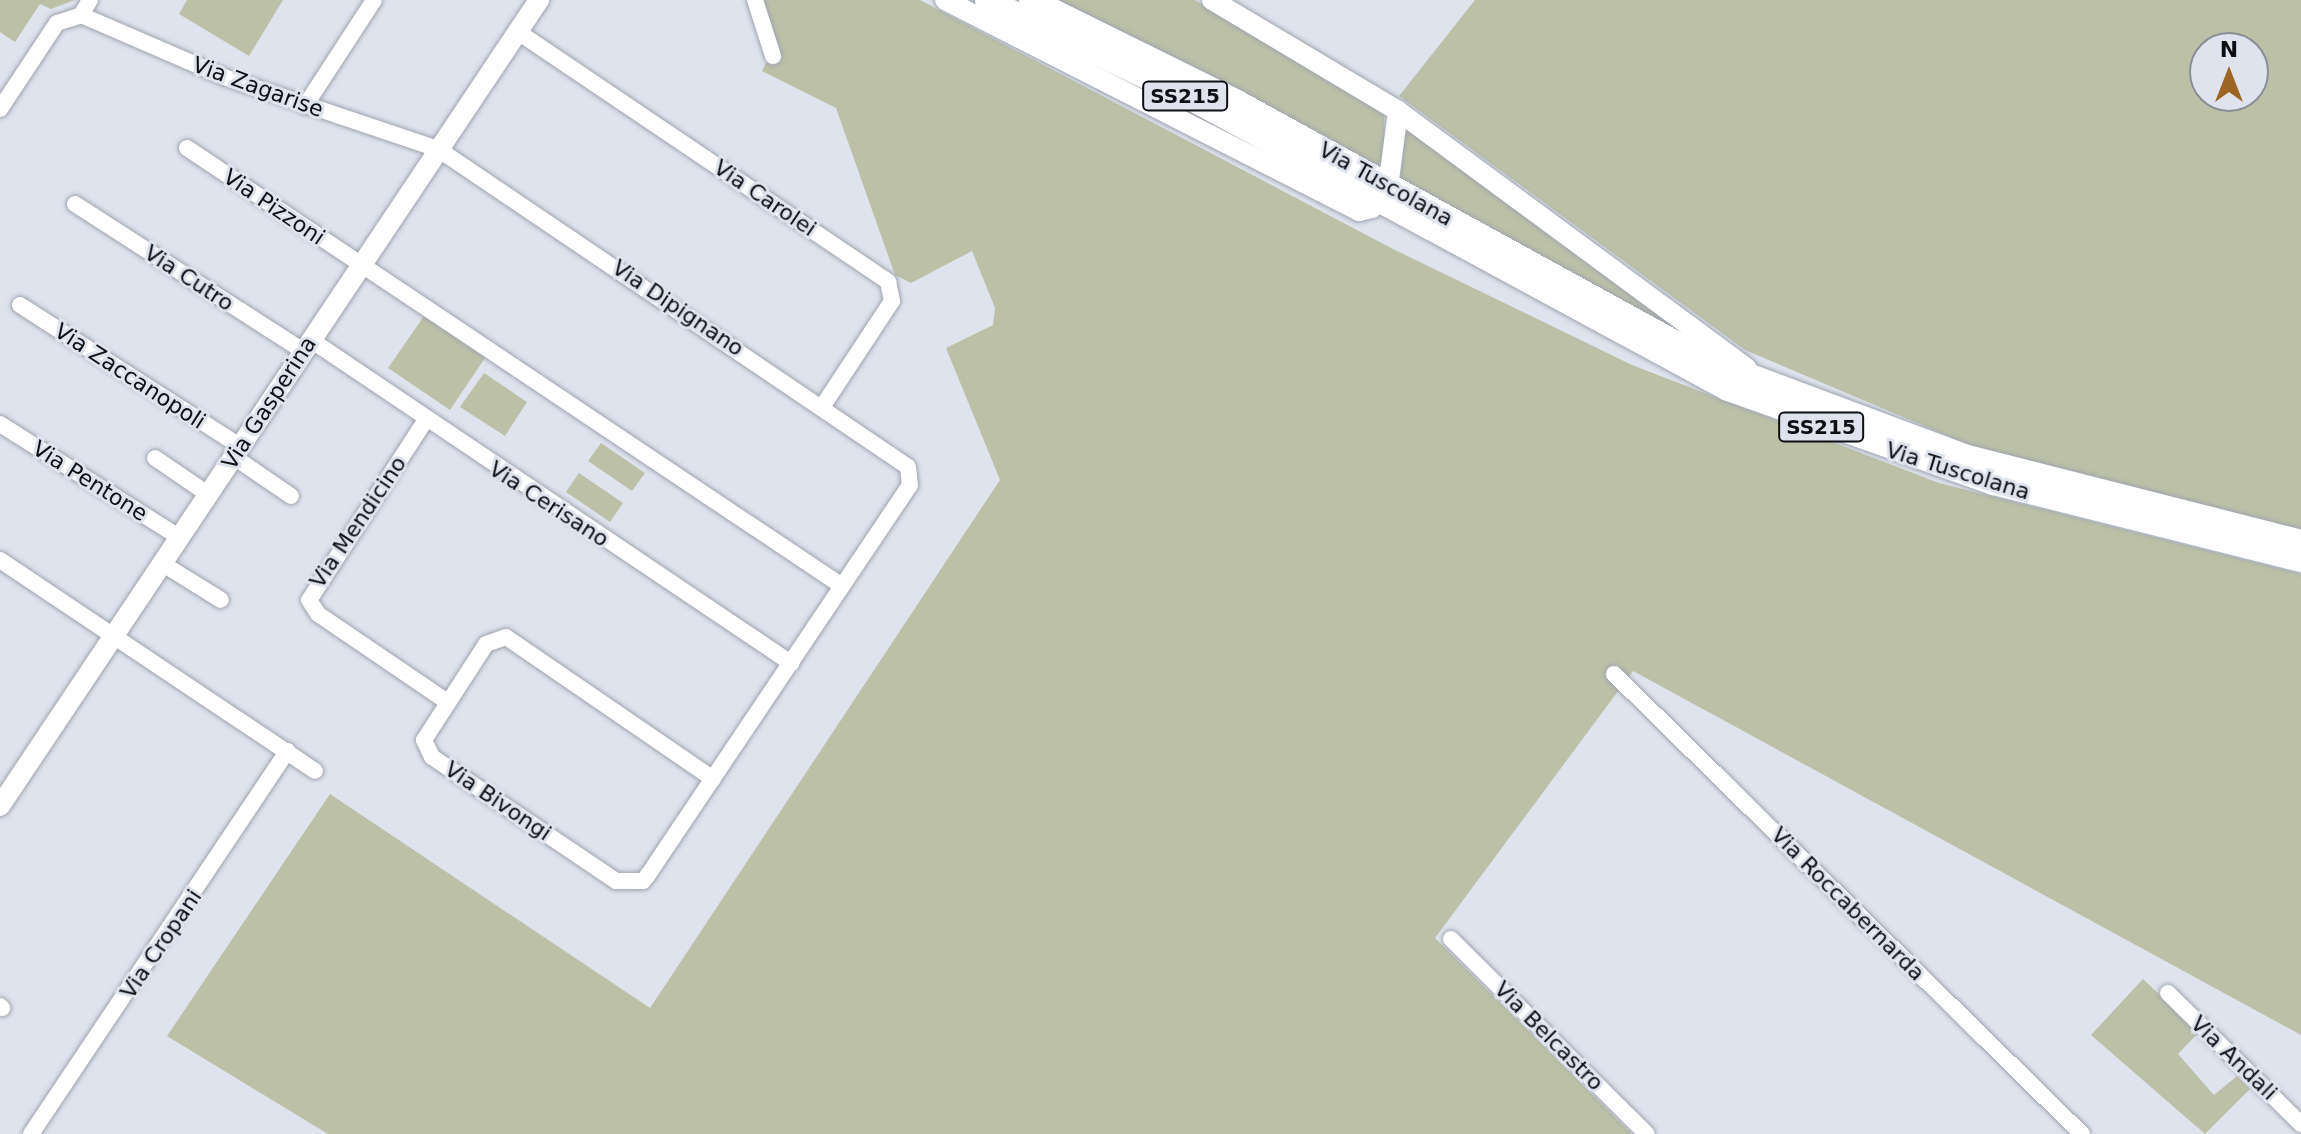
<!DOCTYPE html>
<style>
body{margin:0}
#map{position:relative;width:2301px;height:1134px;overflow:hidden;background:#dee3ee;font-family:"DejaVu Sans",sans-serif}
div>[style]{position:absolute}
.green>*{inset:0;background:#bcc0a7}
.roads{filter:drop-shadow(0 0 2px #9ea4ae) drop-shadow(0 0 2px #9ea4ae)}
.minor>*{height:16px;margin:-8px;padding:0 8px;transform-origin:8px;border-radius:8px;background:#fff}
.tertiary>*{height:20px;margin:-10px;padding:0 10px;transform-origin:10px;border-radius:10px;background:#fff}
.primary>*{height:24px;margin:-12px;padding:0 12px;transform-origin:12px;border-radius:12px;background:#fff}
span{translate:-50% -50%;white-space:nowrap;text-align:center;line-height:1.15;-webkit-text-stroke:6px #dee3ee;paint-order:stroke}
.shield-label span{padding:2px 6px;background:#dee3ee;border:2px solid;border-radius:6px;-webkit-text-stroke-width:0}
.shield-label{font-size:20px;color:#0d0f13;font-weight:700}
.street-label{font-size:22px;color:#0d0f13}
.north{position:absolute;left:2189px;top:32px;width:80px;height:80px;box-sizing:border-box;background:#dee3ee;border:2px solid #8a8e96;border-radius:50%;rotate:0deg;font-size:22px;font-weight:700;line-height:32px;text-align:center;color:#0d0f13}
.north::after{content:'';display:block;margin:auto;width:28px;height:36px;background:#9e6423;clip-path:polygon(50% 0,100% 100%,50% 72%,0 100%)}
</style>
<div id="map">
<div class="green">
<i style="clip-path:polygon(0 0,75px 0,51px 9px,40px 4px,15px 42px,0 32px)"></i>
<i style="clip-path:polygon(187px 0,283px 0,249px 56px,179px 14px)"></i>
<i style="clip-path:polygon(761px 0,920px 0,1393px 249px,1632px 365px,1939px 483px,2301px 574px,2301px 1035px,1633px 671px,1435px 938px,1632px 1134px,328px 1134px,167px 1036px,330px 794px,650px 1008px,1000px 480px,946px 348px,993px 325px,995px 308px,972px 251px,911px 283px,895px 275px,836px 108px,762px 71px,775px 45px)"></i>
<i style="clip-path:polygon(1044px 0,1195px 0,1384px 113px,1385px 162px,1370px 167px)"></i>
<i style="clip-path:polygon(evenodd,1475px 0,2301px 0,2301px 530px,1981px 450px,1745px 350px,1399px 96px,1475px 0,2205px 48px,2253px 48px,2253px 96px,2205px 96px,2205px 48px)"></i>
<i style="clip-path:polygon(1406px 128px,1686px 336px,1400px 179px)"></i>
<i style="clip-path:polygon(424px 316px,485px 358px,450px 410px,388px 368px)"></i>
<i style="clip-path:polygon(484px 373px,527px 402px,505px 436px,460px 407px)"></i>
<i style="clip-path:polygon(601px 443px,645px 473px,632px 491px,588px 461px)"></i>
<i style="clip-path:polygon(579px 473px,623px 503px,610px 522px,566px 492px)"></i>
<i style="clip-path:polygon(2143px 979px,2199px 1032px,2178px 1054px,2214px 1095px,2237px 1076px,2250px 1089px,2205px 1134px,2091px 1035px)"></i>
</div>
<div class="roads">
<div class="minor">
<i style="left:755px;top:0;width:59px;rotate:72.2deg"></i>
<i style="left:81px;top:15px;width:156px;rotate:23.4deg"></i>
<i style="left:224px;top:77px;width:226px;rotate:18.6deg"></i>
<i style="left:438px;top:149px;width:567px;rotate:34.08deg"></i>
<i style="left:908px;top:467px;width:18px;rotate:84deg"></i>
<i style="left:910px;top:485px;width:470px;rotate:123.9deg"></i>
<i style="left:648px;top:875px;width:8px;rotate:130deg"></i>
<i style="left:643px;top:881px;width:27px;rotate:180deg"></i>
<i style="left:616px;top:881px;width:222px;rotate:-146deg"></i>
<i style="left:432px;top:757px;width:19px;rotate:-115deg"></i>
<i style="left:424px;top:740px;width:114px;rotate:-57.1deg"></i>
<i style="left:486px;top:644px;width:21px;rotate:-19deg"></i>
<i style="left:506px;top:637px;width:251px;rotate:34.4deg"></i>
<i style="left:81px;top:15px;width:17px;rotate:-59deg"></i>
<i style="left:518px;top:32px;width:447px;rotate:34deg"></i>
<i style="left:888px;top:282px;width:19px;rotate:78deg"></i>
<i style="left:892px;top:301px;width:127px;rotate:123.4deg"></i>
<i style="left:305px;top:106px;width:126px;rotate:-56.9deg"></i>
<i style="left:0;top:109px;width:103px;rotate:-56.5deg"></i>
<i style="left:57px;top:23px;width:25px;rotate:-18deg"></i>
<i style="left:187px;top:148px;width:788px;rotate:33.77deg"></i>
<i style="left:75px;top:204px;width:271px;rotate:32.8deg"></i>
<i style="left:20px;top:305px;width:263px;rotate:32.7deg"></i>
<i style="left:311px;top:340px;width:579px;rotate:33.94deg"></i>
<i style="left:425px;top:421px;width:213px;rotate:122.9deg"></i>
<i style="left:309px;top:600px;width:17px;rotate:57deg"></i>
<i style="left:318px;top:614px;width:155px;rotate:34.2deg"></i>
<i style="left:0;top:424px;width:213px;rotate:32.3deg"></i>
<i style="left:234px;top:457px;width:69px;rotate:34.4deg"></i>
<i style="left:155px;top:458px;width:65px;rotate:34.4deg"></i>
<i style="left:0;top:560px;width:379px;rotate:33.8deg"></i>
<i style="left:163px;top:564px;width:68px;rotate:31.8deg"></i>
<i style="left:1614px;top:674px;width:656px;rotate:44.51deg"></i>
<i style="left:1451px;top:939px;width:276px;rotate:44.9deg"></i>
<i style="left:2168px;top:993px;width:187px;rotate:44.6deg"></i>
<i style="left:0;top:1006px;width:3px;rotate:45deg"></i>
<i style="left:31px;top:1134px;width:461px;rotate:-56.2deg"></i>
</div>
<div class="tertiary">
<i style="left:945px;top:0;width:465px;rotate:27deg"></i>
<i style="left:1359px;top:211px;width:13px;rotate:-13deg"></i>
<i style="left:1372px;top:208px;width:33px;rotate:-59deg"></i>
<i style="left:1389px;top:180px;width:70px;rotate:-82.6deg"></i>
<i style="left:1212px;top:0;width:217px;rotate:30.8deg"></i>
<i style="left:1398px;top:111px;width:433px;rotate:36.4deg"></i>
<i style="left:0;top:806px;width:970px;rotate:-56.23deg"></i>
</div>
<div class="primary">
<i style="left:987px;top:0;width:225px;rotate:25.8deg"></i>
<i style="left:1190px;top:98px;width:612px;rotate:28.41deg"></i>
<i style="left:1728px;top:389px;width:282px;rotate:19.5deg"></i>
<i style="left:1994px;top:483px;width:317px;rotate:14.1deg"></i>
<i style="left:1031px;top:0;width:230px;rotate:26.3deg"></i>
<i style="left:1237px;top:102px;width:534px;rotate:28.77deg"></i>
<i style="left:1705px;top:359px;width:277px;rotate:20.5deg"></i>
<i style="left:1964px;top:456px;width:348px;rotate:14.3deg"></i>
</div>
</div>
<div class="shield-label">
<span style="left:1185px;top:96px">SS215</span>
<span style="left:1821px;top:427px">SS215</span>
</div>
<div class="street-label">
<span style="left:258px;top:87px;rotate:20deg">Via Zagarise</span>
<span style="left:1386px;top:184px;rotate:29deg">Via Tuscolana</span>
<span style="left:765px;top:198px;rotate:34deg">Via Carolei</span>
<span style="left:274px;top:207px;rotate:34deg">Via Pizzoni</span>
<span style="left:189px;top:278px;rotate:33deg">Via Cutro</span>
<span style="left:678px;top:308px;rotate:34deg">Via Dipignano</span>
<span style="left:130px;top:376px;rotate:33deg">Via Zaccanopoli</span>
<span style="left:269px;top:403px;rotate:-57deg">Via Gasperina</span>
<span style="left:1958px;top:471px;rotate:17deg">Via Tuscolana</span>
<span style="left:90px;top:481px;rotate:32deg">Via Pentone</span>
<span style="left:549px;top:504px;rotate:33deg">Via Cerisano</span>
<span style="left:358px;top:522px;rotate:-56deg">Via Mendicino</span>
<span style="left:498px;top:801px;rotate:34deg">Via Bivongi</span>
<span style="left:1848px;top:904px;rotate:45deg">Via Roccabernarda</span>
<span style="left:161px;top:944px;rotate:-56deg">Via Cropani</span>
<span style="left:1549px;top:1036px;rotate:45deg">Via Belcastro</span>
<span style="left:2234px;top:1058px;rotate:44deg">Via Andali</span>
</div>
<div class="north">N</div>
</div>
